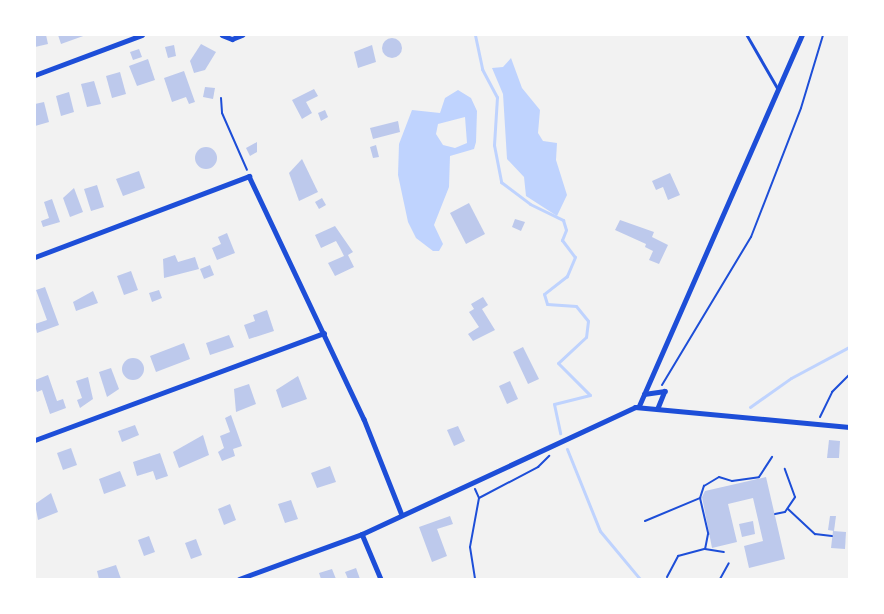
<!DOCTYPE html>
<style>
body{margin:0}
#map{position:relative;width:884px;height:614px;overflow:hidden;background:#f2f2f2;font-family:"Roboto Serif",serif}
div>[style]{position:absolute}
.water>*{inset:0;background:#bfd3fe}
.stream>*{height:3px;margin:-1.5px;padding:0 1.5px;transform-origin:1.5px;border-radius:1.5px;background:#bfd3fe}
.building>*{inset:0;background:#bdc9ec}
.round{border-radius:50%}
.path>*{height:2px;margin:-1px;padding:0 1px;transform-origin:1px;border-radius:1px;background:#1d4ed8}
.service>*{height:2.5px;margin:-1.25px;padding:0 1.25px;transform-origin:1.25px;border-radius:1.25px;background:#1d4ed8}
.minor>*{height:4.5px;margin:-2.25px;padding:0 2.25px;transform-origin:2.25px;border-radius:2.25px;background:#1d4ed8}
span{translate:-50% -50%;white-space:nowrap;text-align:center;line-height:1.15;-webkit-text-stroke:5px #fff;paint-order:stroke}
.frame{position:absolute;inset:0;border:36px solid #fff;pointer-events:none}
</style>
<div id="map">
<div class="water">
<i style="clip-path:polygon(511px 58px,522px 88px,540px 110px,538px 133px,543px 141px,557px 143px,556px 160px,567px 195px,557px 216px,526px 196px,524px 177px,507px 159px,503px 94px,492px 68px,503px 67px)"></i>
<i style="clip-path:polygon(evenodd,458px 90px,471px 98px,477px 111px,476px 142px,474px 149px,450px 156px,449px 187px,434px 225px,443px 244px,439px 251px,433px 251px,416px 238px,408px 222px,398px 175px,399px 144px,412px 110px,440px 113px,445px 98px,458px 90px,465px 117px,467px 143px,455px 148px,443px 145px,436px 134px,438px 124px,465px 117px)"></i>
</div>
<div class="stream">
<i style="left:475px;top:35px;width:35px;rotate:78deg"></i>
<i style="left:482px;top:69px;width:32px;rotate:62deg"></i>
<i style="left:497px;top:97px;width:48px;rotate:93.6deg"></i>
<i style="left:494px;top:145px;width:38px;rotate:79deg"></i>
<i style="left:501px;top:182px;width:36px;rotate:37deg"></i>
<i style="left:530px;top:204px;width:37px;rotate:26deg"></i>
<i style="left:563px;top:220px;width:10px;rotate:73deg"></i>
<i style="left:566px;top:230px;width:11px;rotate:112deg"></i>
<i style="left:562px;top:240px;width:21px;rotate:53deg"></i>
<i style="left:575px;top:257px;width:21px;rotate:113deg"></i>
<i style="left:567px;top:276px;width:29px;rotate:142deg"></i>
<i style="left:544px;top:294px;width:10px;rotate:73deg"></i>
<i style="left:547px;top:304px;width:29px;rotate:4deg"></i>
<i style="left:576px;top:306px;width:19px;rotate:51deg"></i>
<i style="left:588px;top:321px;width:16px;rotate:97deg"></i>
<i style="left:586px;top:337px;width:38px;rotate:137deg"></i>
<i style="left:558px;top:363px;width:45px;rotate:45deg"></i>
<i style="left:590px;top:395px;width:37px;rotate:166deg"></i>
<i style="left:554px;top:404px;width:30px;rotate:78deg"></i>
<i style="left:750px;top:407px;width:50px;rotate:-35.3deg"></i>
<i style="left:791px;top:378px;width:66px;rotate:-28.1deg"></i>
<i style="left:567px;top:449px;width:88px;rotate:68.1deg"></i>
<i style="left:600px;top:531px;width:62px;rotate:50.2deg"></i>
</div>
<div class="building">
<i style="clip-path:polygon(35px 35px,46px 35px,48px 44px,35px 47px)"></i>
<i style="clip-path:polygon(58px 35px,86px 35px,61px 44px)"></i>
<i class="round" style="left:382px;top:38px;width:20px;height:20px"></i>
<i style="clip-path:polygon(201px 44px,216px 52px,205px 70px,194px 73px,190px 61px)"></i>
<i style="clip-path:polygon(174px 45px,176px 56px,168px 58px,165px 47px)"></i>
<i style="clip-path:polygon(372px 45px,376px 62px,358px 68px,354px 52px)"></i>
<i style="clip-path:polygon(139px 49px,142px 57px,133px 60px,130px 52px)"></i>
<i style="clip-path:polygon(148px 59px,155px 80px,137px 86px,129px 66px)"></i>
<i style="clip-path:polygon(184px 71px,195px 102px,189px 104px,186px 97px,172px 102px,164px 78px)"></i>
<i style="clip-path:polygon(120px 72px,126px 94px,112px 98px,106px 76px)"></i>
<i style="clip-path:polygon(94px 81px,101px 104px,87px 107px,81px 84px)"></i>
<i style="clip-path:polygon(205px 87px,215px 88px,213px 99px,203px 97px)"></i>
<i style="clip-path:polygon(314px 89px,318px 96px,306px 102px,312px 113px,302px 119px,292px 100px)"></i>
<i style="clip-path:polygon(69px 92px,74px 112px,61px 116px,56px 96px)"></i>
<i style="clip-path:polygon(44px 102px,49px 122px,35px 126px,35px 104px)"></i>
<i style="clip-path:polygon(325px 110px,328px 117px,321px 121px,318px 113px)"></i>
<i style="clip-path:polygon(398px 121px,400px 132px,373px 139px,370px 128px)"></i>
<i style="clip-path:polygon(257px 142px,257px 152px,250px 156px,246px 148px)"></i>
<i style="clip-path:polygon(376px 145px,379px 157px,373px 158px,370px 147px)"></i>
<i class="round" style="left:195px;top:147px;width:22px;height:22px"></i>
<i style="clip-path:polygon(302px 159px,318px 192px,299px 201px,289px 173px)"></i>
<i style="clip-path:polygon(139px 171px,145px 188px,123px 196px,116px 179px)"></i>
<i style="clip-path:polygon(670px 173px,680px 195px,668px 200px,663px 187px,656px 190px,652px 181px)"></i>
<i style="clip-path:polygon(97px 185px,104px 207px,91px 211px,84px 189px)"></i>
<i style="clip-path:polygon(74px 188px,83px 212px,70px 217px,63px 198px)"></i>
<i style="clip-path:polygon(322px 198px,326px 205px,319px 209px,315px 202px)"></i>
<i style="clip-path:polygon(52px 199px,60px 222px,43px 227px,41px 221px,49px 218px,44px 202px)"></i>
<i style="clip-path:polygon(469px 203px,485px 234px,466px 244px,450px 213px)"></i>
<i style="clip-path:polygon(515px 219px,525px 222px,521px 231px,512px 227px)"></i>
<i style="clip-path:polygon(620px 220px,654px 232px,652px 237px,668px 245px,659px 264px,649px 260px,653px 251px,645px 247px,646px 244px,615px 230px)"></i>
<i style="clip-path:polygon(335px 226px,353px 252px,348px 255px,354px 267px,335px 276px,328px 263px,344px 256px,340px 248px,336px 241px,321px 248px,315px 235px)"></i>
<i style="clip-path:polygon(227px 233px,235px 253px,217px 260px,212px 248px,221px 244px,218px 237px)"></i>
<i style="clip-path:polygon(175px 255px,178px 262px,195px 257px,199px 269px,164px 278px,163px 259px)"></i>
<i style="clip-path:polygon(210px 265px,214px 275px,204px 279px,200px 269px)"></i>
<i style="clip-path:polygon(131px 271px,138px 290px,124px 295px,117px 276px)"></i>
<i style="clip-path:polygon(45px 287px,59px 325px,37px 333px,35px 324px,47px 320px,36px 290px)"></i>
<i style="clip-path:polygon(159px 290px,162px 298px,152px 302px,149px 293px)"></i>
<i style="clip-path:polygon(93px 291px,98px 303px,76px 311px,73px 302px)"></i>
<i style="clip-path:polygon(483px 297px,488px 305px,482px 309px,495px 330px,473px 341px,468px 334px,479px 327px,469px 312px,474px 309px,471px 304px)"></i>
<i style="clip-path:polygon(267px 310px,274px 331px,249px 339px,244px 325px,255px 321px,253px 315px)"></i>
<i style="clip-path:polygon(229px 335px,234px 347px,210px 355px,206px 343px)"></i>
<i style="clip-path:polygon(184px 343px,190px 359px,156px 372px,150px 356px)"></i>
<i style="clip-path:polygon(523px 347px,539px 379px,528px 384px,513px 352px)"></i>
<i class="round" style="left:122px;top:358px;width:22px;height:22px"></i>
<i style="clip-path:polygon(111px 368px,119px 389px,107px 397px,99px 372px)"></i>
<i style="clip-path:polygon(48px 375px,57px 401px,63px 399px,66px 408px,50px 414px,42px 390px,37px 392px,35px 387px,35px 380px)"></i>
<i style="clip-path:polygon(298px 376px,307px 399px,282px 408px,276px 390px)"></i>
<i style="clip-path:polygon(88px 377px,93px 399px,80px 408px,77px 400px,82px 398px,76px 381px)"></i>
<i style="clip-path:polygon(510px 381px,518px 399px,507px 404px,499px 386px)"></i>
<i style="clip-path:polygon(249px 384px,256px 404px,236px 412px,234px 389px)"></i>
<i style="clip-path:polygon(231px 415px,242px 446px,233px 449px,235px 456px,222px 461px,218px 452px,224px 448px,220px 436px,230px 432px,225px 418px)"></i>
<i style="clip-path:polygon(135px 425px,139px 435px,122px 442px,118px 431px)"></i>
<i style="clip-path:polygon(458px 426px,465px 441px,454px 446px,447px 430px)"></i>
<i style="clip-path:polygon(203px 435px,209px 455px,179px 468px,173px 452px)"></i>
<i style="clip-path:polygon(829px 440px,840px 441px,839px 458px,827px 458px)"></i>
<i style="clip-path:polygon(71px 448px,77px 465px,63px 470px,57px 453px)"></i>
<i style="clip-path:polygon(160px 453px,168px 476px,156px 480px,153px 471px,137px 476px,133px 462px)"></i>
<i style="clip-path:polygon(330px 466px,336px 482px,317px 488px,311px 473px)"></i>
<i style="clip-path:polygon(120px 471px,126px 486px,104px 494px,99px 479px)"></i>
<i style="clip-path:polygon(766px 477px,785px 559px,749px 568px,744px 546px,763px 541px,753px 498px,728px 504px,737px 542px,712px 548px,702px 497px,705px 491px)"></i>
<i style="clip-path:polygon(51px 493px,58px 512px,38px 520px,35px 504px)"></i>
<i style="clip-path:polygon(291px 500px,298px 519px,285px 523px,278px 504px)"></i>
<i style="clip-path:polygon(230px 504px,236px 520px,224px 525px,218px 509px)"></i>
<i style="clip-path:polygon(450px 516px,453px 524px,437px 529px,447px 556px,432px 562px,419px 527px)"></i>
<i style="clip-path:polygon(830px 516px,836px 516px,834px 531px,828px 530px)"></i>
<i style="clip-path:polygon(753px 521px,755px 534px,742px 537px,739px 524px)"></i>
<i style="clip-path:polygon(833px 531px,846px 532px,845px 549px,831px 548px)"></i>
<i style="clip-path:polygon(149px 536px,155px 552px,144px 556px,138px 540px)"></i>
<i style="clip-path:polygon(196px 539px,202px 555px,191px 559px,185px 543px)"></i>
<i style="clip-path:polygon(116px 565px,121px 579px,99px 579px,97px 571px)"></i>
<i style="clip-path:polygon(356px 568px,360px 579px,348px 579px,345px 572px)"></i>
<i style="clip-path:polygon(332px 569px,336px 579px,321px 579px,319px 573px)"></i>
</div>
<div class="path">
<i style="left:221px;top:98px;width:15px;rotate:86deg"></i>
<i style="left:222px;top:113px;width:62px;rotate:66.3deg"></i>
<i style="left:662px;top:385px;width:173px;rotate:-59deg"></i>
<i style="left:751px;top:237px;width:138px;rotate:-68.8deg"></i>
<i style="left:801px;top:108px;width:76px;rotate:-73.2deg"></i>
<i style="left:820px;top:417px;width:28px;rotate:-64deg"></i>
<i style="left:832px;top:392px;width:24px;rotate:-45deg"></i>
<i style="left:475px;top:489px;width:10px;rotate:66deg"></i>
<i style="left:479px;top:498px;width:50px;rotate:100.4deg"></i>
<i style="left:470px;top:547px;width:32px;rotate:81deg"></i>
<i style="left:479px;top:498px;width:67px;rotate:-27.7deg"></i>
<i style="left:538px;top:467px;width:16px;rotate:-45deg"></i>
<i style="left:700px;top:498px;width:37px;rotate:77deg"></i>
<i style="left:708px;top:534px;width:15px;rotate:101deg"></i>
<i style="left:788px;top:509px;width:37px;rotate:43deg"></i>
<i style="left:815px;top:534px;width:17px;rotate:7deg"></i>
<i style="left:775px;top:514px;width:10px;rotate:-11deg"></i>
<i style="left:785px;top:512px;width:18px;rotate:-56deg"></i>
<i style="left:795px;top:497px;width:30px;rotate:-110deg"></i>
<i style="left:645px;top:521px;width:60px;rotate:-22.7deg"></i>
<i style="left:700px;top:498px;width:13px;rotate:-72deg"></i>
<i style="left:704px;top:486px;width:17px;rotate:-31deg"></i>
<i style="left:719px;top:477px;width:14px;rotate:17deg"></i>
<i style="left:732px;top:481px;width:27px;rotate:-8deg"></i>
<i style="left:759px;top:477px;width:24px;rotate:-57deg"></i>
<i style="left:667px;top:577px;width:24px;rotate:-62deg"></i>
<i style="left:678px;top:556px;width:28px;rotate:-15deg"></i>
<i style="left:705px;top:549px;width:19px;rotate:9deg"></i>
<i style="left:720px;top:579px;width:18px;rotate:-61deg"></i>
</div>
<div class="service">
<i style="left:747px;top:35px;width:62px;rotate:60.1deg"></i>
</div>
<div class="minor">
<i style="left:222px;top:35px;width:11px;rotate:22deg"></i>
<i style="left:232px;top:39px;width:11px;rotate:-22deg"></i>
<i style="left:35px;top:75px;width:114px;rotate:-20.5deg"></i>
<i style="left:35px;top:257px;width:229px;rotate:-20.7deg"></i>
<i style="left:249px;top:176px;width:269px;rotate:64.7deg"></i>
<i style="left:364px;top:419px;width:103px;rotate:68.4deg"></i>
<i style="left:644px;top:394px;width:21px;rotate:-8deg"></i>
<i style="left:665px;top:391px;width:18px;rotate:112deg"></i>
<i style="left:639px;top:406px;width:405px;rotate:-66.3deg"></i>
<i style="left:35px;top:440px;width:308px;rotate:-20.3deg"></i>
<i style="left:362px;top:534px;width:49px;rotate:67.1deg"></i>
<i style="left:239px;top:579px;width:131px;rotate:-20.1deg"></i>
<i style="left:362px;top:534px;width:301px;rotate:-24.9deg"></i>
<i style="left:635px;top:407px;width:215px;rotate:5.3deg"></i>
</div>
<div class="frame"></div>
</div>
